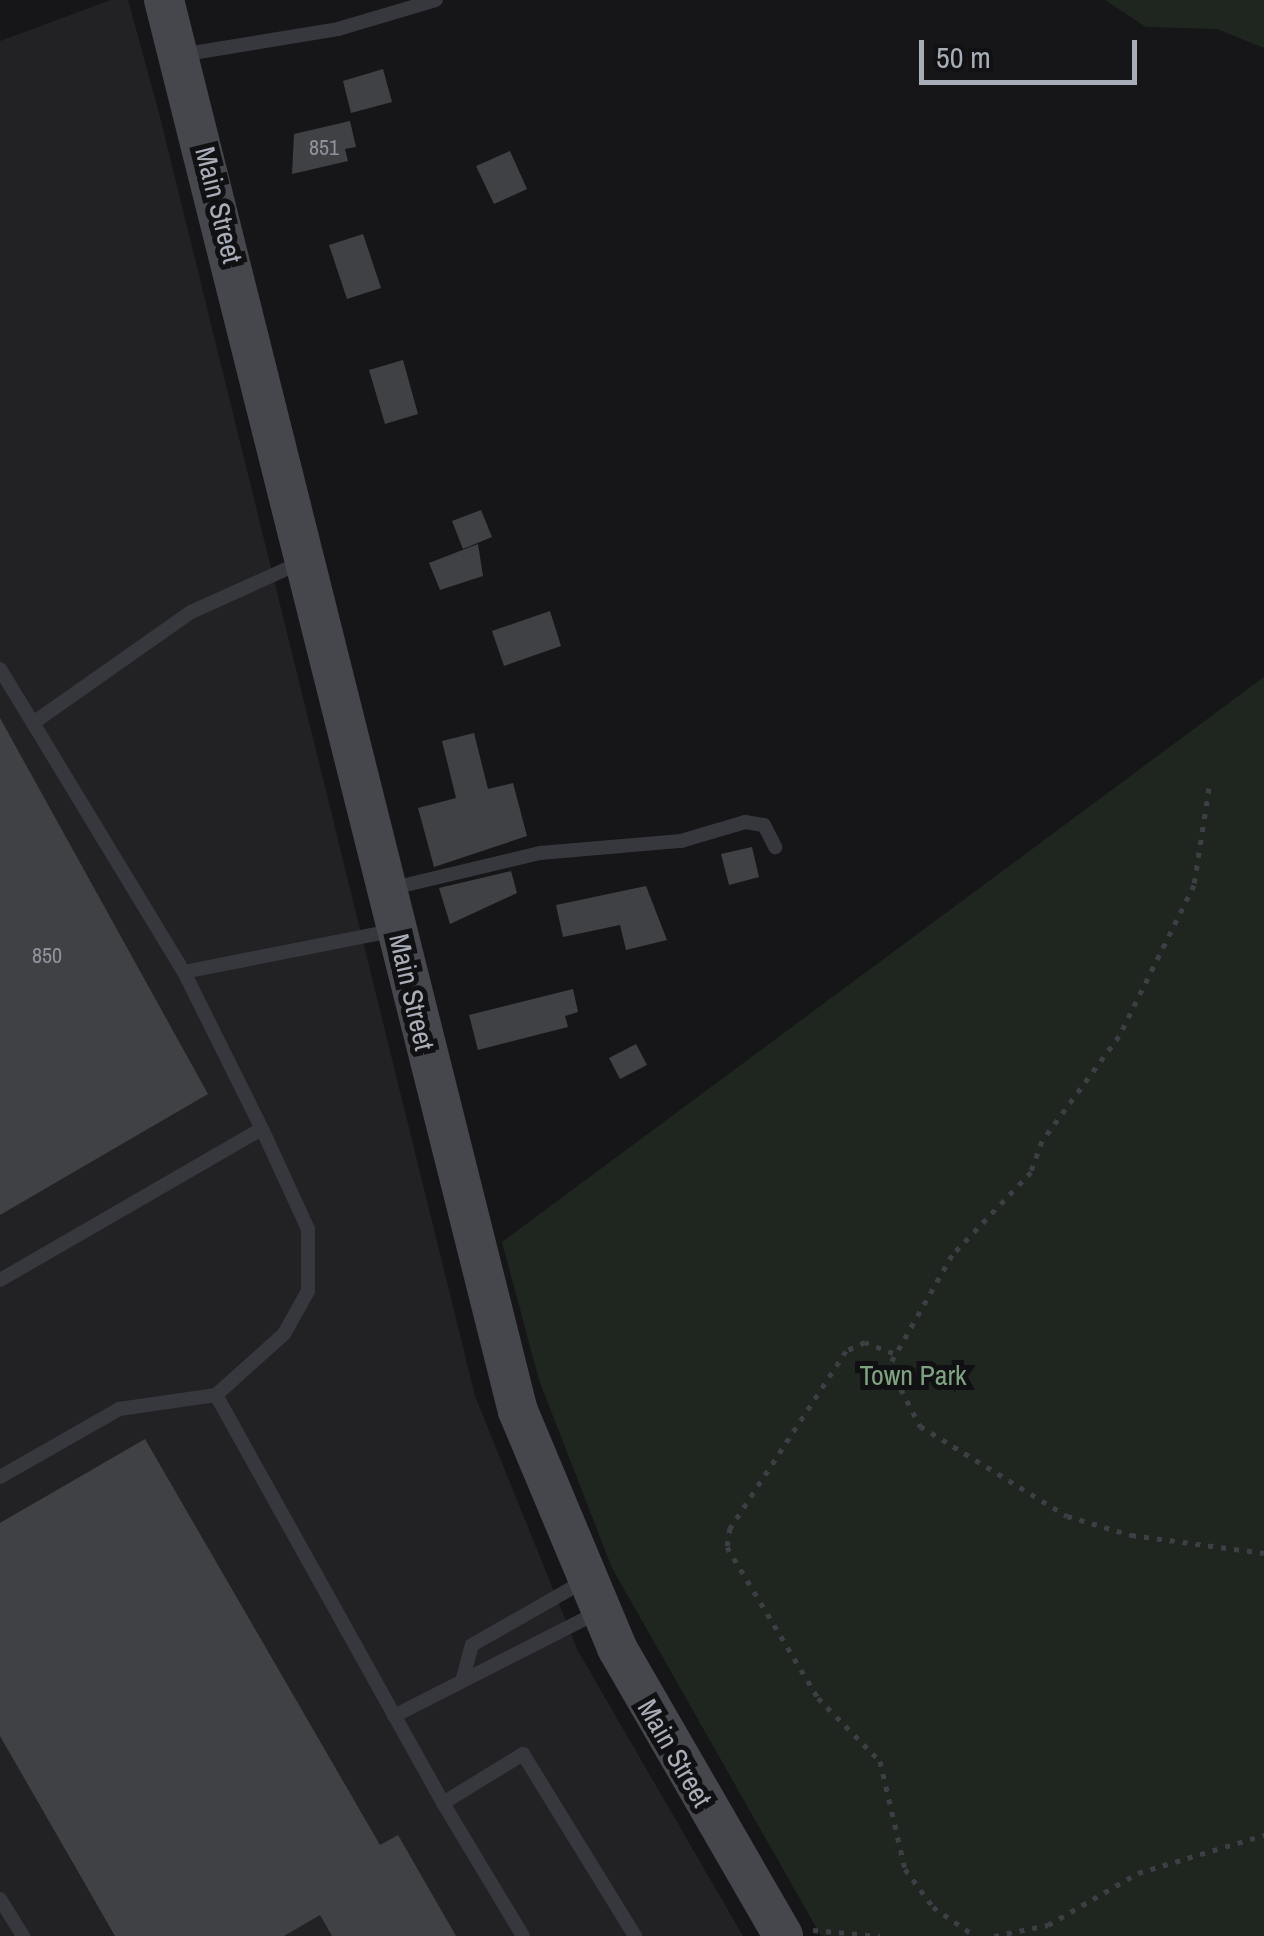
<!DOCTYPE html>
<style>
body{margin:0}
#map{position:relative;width:1264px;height:1936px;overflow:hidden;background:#161618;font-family:"Archivo Narrow",sans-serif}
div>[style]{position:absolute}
.built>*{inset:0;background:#222225}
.green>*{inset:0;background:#1e261f}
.building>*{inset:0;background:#404145}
.path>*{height:5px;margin-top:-2.5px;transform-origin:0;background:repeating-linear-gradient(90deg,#3d3f44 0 5px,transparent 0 13px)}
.lane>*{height:14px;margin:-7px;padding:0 7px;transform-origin:7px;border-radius:7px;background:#37383d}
.secondary>*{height:40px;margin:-20px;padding:0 20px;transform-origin:20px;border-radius:20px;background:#45474d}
span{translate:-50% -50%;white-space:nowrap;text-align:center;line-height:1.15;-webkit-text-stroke:10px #111113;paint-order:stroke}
.number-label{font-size:22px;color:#8e929b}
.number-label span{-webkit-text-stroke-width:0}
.street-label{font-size:28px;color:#a8adb8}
.park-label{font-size:28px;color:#7fa381}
.scale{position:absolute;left:919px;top:40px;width:218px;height:45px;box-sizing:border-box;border:5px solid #a8adb8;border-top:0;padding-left:12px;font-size:30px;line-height:35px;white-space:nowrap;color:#a8adb8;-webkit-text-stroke:8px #111113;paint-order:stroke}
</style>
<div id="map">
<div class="built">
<i style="clip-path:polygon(111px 0,128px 0,158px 109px,475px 1396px,578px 1651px,743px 1936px,0 1936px,0 41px)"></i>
</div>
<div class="green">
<i style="clip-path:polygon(1105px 0,1264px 0,1264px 48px,1217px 29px,1146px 27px)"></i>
<i style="clip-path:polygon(1264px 677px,1264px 1936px,821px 1936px,612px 1568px,539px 1380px,502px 1242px)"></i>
</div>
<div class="building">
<i style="clip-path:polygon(383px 69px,392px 102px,351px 113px,343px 81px)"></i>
<i style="clip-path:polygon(350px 121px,356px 147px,345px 149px,348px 161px,292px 174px,294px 134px)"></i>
<i style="clip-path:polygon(510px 151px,527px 189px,494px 204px,476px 166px)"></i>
<i style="clip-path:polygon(363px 234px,381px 288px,347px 299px,329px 245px)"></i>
<i style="clip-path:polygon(403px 360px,418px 414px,385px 424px,369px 370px)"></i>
<i style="clip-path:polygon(481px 510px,492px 537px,463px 549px,452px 521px)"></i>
<i style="clip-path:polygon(478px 544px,483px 576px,440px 590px,429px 563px)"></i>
<i style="clip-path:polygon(550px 611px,561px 646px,504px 666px,492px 631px)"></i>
<i style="clip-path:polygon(0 718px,208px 1094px,0 1215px)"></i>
<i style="clip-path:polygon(474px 733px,488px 789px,513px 783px,527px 836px,434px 867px,418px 808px,456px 798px,442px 741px)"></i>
<i style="clip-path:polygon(752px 847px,759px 877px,729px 885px,721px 854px)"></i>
<i style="clip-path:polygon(511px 871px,517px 893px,450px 924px,439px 888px)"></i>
<i style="clip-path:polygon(646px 886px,667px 940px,626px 950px,620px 925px,563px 937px,556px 905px)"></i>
<i style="clip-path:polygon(573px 989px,578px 1012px,565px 1016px,568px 1027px,478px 1050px,469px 1015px)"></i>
<i style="clip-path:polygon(636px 1044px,647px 1065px,620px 1079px,609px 1058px)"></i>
<i style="clip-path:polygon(145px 1439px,380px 1845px,398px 1835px,456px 1936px,332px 1936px,320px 1915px,284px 1936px,115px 1936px,0 1736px,0 1523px)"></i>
</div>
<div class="path">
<i style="left:1209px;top:788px;width:98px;rotate:98.8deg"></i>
<i style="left:1194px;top:885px;width:169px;rotate:116.4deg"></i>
<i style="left:1119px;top:1036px;width:130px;rotate:126.3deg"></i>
<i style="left:1042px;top:1141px;width:33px;rotate:110deg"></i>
<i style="left:1031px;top:1172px;width:115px;rotate:133.6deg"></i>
<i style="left:952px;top:1255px;width:128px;rotate:119.6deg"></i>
<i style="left:889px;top:1366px;width:68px;rotate:62.7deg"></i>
<i style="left:920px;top:1426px;width:172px;rotate:31.5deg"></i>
<i style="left:1067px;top:1516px;width:67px;rotate:16.5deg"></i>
<i style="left:1131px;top:1535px;width:134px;rotate:7.7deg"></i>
<i style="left:893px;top:1353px;width:30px;rotate:-159deg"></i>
<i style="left:865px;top:1342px;width:21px;rotate:155deg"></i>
<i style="left:846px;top:1351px;width:212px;rotate:123.2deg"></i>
<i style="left:730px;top:1528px;width:19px;rotate:99deg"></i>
<i style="left:727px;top:1547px;width:176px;rotate:58.9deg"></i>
<i style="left:818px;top:1698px;width:88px;rotate:45.5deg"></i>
<i style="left:880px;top:1761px;width:111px;rotate:77deg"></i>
<i style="left:905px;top:1869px;width:47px;rotate:53.6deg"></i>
<i style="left:933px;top:1907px;width:51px;rotate:34.6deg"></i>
<i style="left:813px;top:1930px;width:67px;rotate:5.1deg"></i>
<i style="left:994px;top:1936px;width:55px;rotate:-11.5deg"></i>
<i style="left:1048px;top:1925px;width:104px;rotate:-30deg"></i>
<i style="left:1138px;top:1873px;width:132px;rotate:-16.8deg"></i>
</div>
<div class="lane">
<i style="left:180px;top:55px;width:160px;rotate:-9.3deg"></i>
<i style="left:338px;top:29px;width:102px;rotate:-16.5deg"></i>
<i style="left:0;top:669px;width:63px;rotate:58.6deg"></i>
<i style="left:33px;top:723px;width:193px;rotate:-35.1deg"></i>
<i style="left:191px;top:612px;width:122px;rotate:-24.2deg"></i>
<i style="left:33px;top:723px;width:291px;rotate:58.8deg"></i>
<i style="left:184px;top:972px;width:216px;rotate:-11.2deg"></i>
<i style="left:393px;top:888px;width:151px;rotate:-13.4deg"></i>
<i style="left:540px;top:853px;width:142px;rotate:-4.9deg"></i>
<i style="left:681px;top:841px;width:67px;rotate:-16.5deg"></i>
<i style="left:745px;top:822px;width:19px;rotate:9deg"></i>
<i style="left:764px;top:825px;width:25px;rotate:63deg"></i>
<i style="left:184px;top:972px;width:175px;rotate:63.6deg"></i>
<i style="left:0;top:1280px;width:302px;rotate:-30deg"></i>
<i style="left:262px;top:1129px;width:110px;rotate:65.3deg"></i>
<i style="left:308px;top:1229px;width:62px;rotate:90deg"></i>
<i style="left:308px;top:1291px;width:49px;rotate:119.2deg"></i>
<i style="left:284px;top:1334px;width:91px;rotate:138.1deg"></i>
<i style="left:216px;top:1395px;width:467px;rotate:60.9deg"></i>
<i style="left:443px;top:1803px;width:94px;rotate:-31.5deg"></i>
<i style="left:523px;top:1754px;width:214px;rotate:58.4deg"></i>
<i style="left:0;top:1477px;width:137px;rotate:-29.7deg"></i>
<i style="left:119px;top:1409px;width:98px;rotate:-8.2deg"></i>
<i style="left:463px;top:1678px;width:34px;rotate:-75deg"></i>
<i style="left:472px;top:1645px;width:129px;rotate:-29.7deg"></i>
<i style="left:394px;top:1716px;width:227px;rotate:-27deg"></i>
<i style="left:443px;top:1803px;width:155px;rotate:59deg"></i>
<i style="left:0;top:1899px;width:44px;rotate:58.1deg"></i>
</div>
<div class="secondary">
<i style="left:164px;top:0;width:1455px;rotate:75.92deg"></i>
<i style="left:518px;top:1411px;width:257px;rotate:67.3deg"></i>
<i style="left:617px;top:1648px;width:332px;rotate:60deg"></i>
</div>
<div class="number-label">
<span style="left:324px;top:148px">851</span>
<span style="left:47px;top:956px">850</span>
</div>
<div class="street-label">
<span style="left:219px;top:205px;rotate:76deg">Main Street</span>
<span style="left:412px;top:992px;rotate:77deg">Main Street</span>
<span style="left:675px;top:1753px;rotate:60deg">Main Street</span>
</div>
<div class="park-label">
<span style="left:913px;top:1375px">Town Park</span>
</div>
<div class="scale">50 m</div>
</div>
